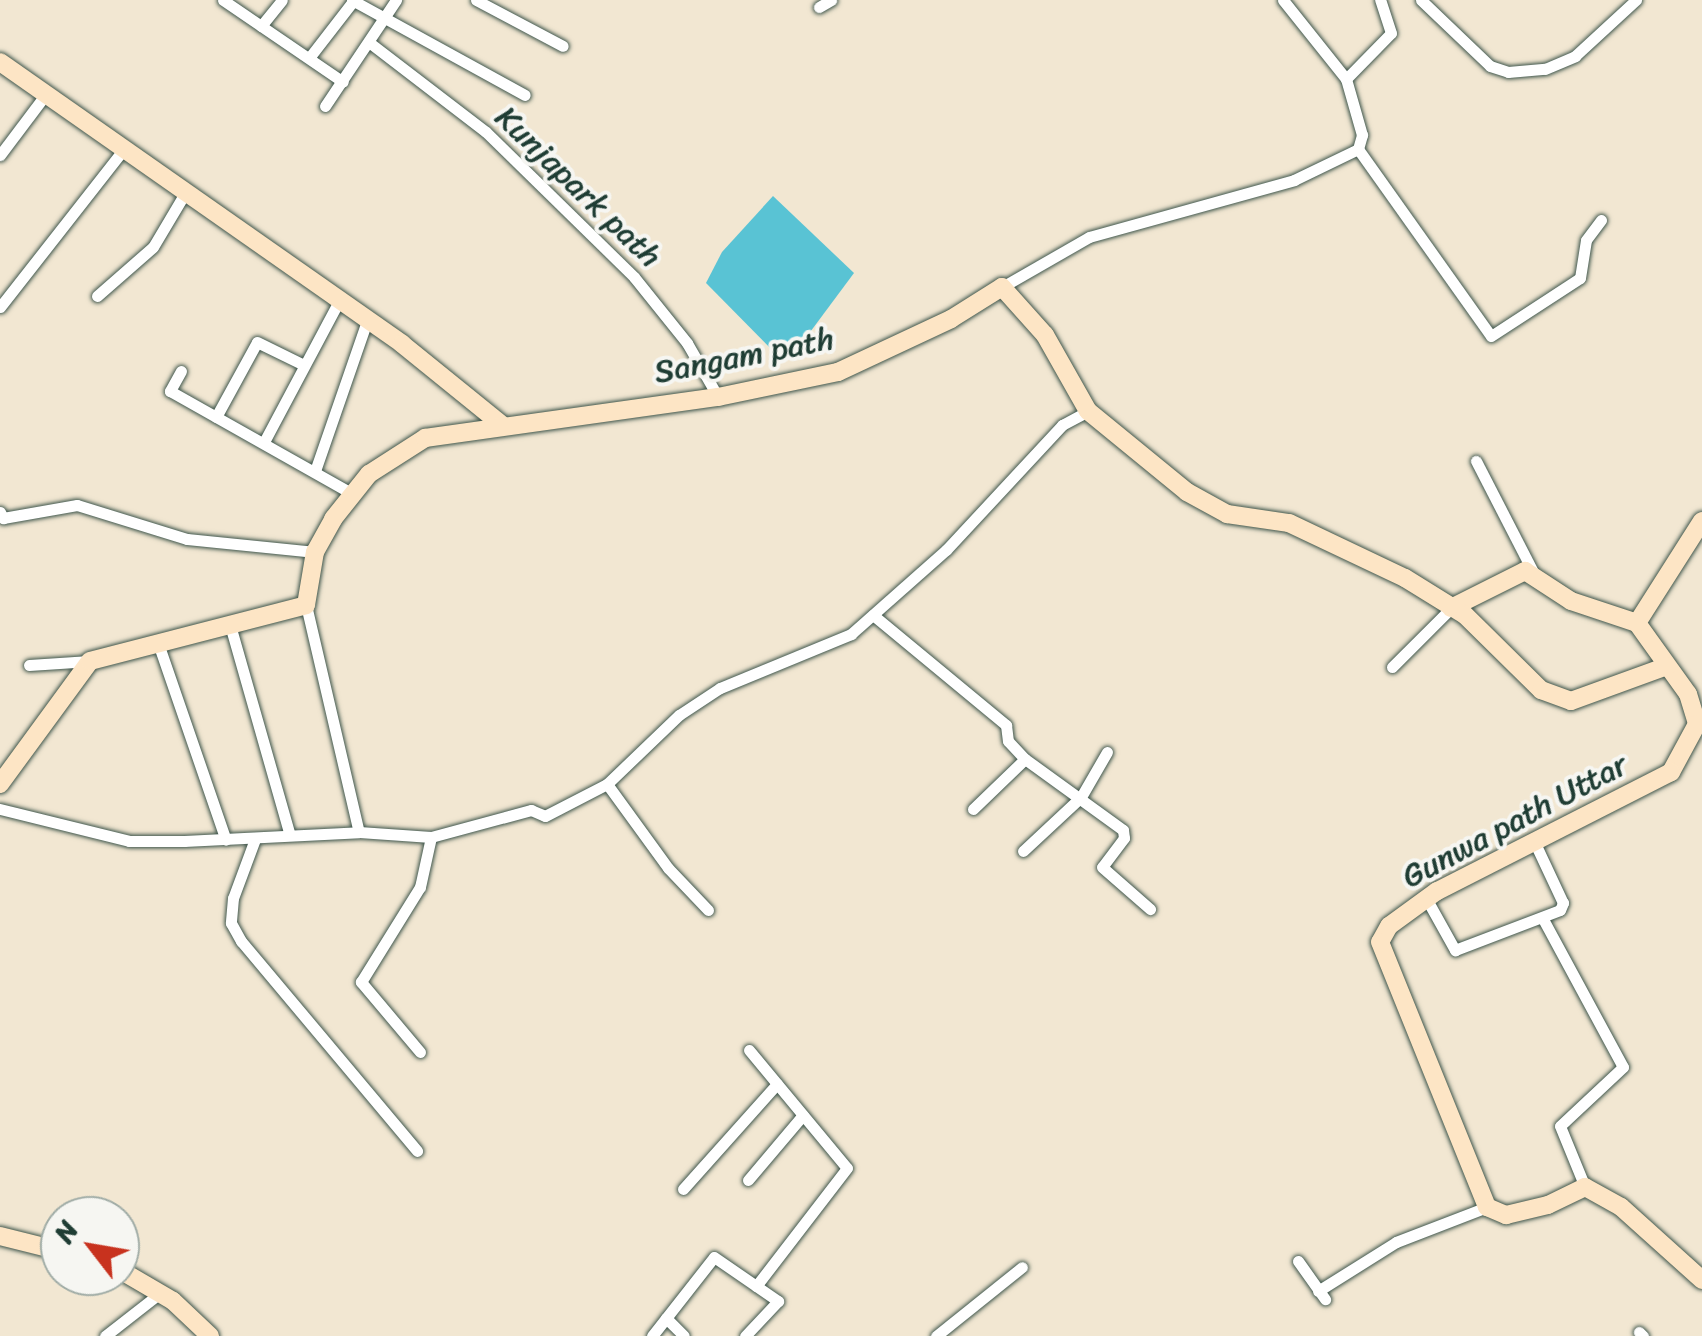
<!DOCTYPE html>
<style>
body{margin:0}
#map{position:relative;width:1702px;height:1336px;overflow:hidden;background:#f2e7d2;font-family:Sriracha,sans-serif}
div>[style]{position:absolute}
.water>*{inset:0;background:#59c3d4}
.roads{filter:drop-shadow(0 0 2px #3f564c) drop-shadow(0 0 2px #3f564c)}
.street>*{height:11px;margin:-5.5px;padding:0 5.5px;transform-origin:5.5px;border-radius:5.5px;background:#fff}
.secondary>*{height:18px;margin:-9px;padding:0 9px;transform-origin:9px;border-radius:9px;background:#fde5c5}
span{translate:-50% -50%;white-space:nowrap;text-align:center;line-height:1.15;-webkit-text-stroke:8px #f6f6f2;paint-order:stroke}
.street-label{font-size:32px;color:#1f3d34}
.north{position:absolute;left:40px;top:1196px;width:100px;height:100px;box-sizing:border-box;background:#f6f6f2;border:2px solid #a0aca6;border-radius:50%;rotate:301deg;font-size:28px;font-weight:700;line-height:40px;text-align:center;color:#1f3d34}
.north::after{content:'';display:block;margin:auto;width:35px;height:45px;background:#c8321e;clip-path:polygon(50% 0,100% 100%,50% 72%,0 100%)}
</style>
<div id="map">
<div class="water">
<i style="clip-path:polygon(773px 196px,854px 273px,799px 347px,782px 360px,706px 283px,722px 252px)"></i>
</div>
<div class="roads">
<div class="street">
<i style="left:223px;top:0;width:145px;rotate:34.3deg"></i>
<i style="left:352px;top:0;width:197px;rotate:28.8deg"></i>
<i style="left:476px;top:0;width:98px;rotate:27.9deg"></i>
<i style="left:1283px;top:0;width:101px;rotate:51.4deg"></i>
<i style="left:1421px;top:0;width:95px;rotate:43.7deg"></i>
<i style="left:1490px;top:66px;width:19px;rotate:18deg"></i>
<i style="left:1508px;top:72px;width:37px;rotate:-5deg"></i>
<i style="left:1545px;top:69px;width:33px;rotate:-23deg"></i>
<i style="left:1575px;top:56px;width:83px;rotate:-42.6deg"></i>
<i style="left:819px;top:7px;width:14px;rotate:-30deg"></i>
<i style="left:261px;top:26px;width:33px;rotate:-51deg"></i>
<i style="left:370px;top:43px;width:146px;rotate:37.5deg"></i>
<i style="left:486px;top:132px;width:207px;rotate:44.4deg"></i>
<i style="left:634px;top:277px;width:85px;rotate:51.2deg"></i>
<i style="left:687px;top:343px;width:62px;rotate:60.1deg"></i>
<i style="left:309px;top:58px;width:72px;rotate:-52.3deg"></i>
<i style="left:325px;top:106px;width:128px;rotate:-56.2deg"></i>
<i style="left:1358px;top:149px;width:229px;rotate:54.6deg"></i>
<i style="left:1491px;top:336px;width:106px;rotate:-33.1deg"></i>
<i style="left:1580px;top:278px;width:38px;rotate:-81deg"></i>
<i style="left:1586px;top:240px;width:25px;rotate:-53deg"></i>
<i style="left:0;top:155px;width:76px;rotate:-53deg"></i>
<i style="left:1002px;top:287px;width:100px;rotate:-29.9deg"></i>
<i style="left:1089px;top:237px;width:213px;rotate:-15.5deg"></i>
<i style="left:1294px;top:180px;width:71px;rotate:-25.8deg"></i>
<i style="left:1358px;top:149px;width:15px;rotate:-74deg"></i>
<i style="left:1362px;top:135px;width:58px;rotate:-105.9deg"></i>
<i style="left:1346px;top:79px;width:64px;rotate:-45.6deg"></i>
<i style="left:1391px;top:33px;width:35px;rotate:-108deg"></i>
<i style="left:97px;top:296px;width:74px;rotate:-41.2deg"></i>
<i style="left:153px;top:247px;width:63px;rotate:-59.3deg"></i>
<i style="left:0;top:307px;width:199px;rotate:-51.9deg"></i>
<i style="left:181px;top:371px;width:23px;rotate:119deg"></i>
<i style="left:170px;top:391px;width:210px;rotate:29.4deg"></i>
<i style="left:216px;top:417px;width:85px;rotate:-61.3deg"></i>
<i style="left:257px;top:342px;width:52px;rotate:26.1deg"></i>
<i style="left:264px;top:442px;width:162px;rotate:-62deg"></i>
<i style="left:1476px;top:461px;width:127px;rotate:62.8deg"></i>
<i style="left:315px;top:471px;width:159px;rotate:-70.9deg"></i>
<i style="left:0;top:512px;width:7px;rotate:63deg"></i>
<i style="left:3px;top:518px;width:75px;rotate:-10deg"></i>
<i style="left:77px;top:505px;width:115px;rotate:17.2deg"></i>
<i style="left:187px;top:539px;width:129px;rotate:5.8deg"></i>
<i style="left:306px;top:605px;width:233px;rotate:76.9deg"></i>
<i style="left:873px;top:615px;width:173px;rotate:39.6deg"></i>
<i style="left:1006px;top:725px;width:16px;rotate:83deg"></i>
<i style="left:1008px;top:741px;width:25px;rotate:47deg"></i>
<i style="left:1025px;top:759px;width:121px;rotate:35.9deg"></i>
<i style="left:1123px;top:830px;width:8px;rotate:83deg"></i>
<i style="left:1124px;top:838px;width:36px;rotate:127deg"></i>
<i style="left:1102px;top:867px;width:64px;rotate:41.2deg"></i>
<i style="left:230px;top:625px;width:218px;rotate:74.1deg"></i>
<i style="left:158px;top:643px;width:208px;rotate:71deg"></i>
<i style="left:29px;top:665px;width:61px;rotate:-3.8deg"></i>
<i style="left:1392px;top:667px;width:83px;rotate:-45deg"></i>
<i style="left:607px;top:784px;width:104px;rotate:54deg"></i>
<i style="left:668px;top:868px;width:58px;rotate:46.4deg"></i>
<i style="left:0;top:809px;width:133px;rotate:13.9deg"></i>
<i style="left:129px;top:841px;width:55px"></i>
<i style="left:184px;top:841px;width:175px;rotate:-2.9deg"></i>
<i style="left:359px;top:832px;width:72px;rotate:4deg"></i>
<i style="left:431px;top:837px;width:104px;rotate:-15.1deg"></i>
<i style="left:531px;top:810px;width:15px;rotate:23deg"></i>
<i style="left:545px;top:816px;width:70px;rotate:-27.3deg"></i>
<i style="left:607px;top:784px;width:100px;rotate:-43.8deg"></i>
<i style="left:679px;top:715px;width:49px;rotate:-33.4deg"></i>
<i style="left:720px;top:688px;width:142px;rotate:-22.4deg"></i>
<i style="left:851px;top:634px;width:127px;rotate:-41.5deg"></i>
<i style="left:946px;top:550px;width:171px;rotate:-47.1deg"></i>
<i style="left:1062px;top:425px;width:30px;rotate:-28deg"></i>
<i style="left:973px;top:809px;width:72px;rotate:-43.9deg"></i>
<i style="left:255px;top:839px;width:63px;rotate:110.4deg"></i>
<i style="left:233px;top:898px;width:25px;rotate:95deg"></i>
<i style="left:231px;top:923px;width:21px;rotate:61deg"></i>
<i style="left:241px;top:941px;width:274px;rotate:50deg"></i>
<i style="left:1023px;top:851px;width:79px;rotate:-43deg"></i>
<i style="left:1081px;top:797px;width:52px;rotate:-60deg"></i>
<i style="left:1426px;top:898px;width:60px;rotate:60.9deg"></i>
<i style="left:1455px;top:950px;width:112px;rotate:-20.9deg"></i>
<i style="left:1560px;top:910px;width:8px;rotate:-67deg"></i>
<i style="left:1563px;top:903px;width:68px;rotate:-115.1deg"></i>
<i style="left:1543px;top:919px;width:168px;rotate:61.6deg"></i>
<i style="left:1623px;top:1067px;width:86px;rotate:136.9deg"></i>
<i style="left:1560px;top:1126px;width:66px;rotate:67.7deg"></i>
<i style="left:749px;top:1050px;width:153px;rotate:50.3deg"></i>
<i style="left:847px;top:1168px;width:149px;rotate:127.6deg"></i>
<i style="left:420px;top:1052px;width:92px;rotate:-130.1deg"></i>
<i style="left:361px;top:982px;width:112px;rotate:-58.2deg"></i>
<i style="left:420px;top:887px;width:51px;rotate:-77.6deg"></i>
<i style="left:748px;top:1180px;width:85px;rotate:-49.8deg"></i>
<i style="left:683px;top:1189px;width:141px;rotate:-48.2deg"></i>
<i style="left:1298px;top:1261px;width:47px;rotate:54.6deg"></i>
<i style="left:1318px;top:1291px;width:92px;rotate:-32.1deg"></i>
<i style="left:1396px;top:1242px;width:97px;rotate:-21deg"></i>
<i style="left:666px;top:1318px;width:25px;rotate:45deg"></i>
<i style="left:1639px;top:1332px;width:6px;rotate:45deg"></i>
<i style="left:105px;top:1336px;width:70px;rotate:-38deg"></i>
<i style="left:652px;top:1336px;width:100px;rotate:-51.9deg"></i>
<i style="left:714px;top:1257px;width:78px;rotate:34.5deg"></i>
<i style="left:778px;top:1301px;width:48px;rotate:133.3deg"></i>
<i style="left:936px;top:1336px;width:110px;rotate:-38.7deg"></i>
</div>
<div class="secondary">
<i style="left:0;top:62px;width:491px;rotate:35deg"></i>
<i style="left:402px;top:344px;width:129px;rotate:39deg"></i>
<i style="left:1451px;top:608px;width:83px;rotate:-26.6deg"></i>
<i style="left:1525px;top:571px;width:55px;rotate:33.1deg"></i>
<i style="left:1571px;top:601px;width:70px;rotate:18.4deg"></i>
<i style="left:1637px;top:623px;width:87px;rotate:54.3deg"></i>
<i style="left:1688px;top:694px;width:31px;rotate:73deg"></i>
<i style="left:1697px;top:724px;width:55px;rotate:118.4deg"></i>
<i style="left:1671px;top:772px;width:263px;rotate:153deg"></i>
<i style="left:1437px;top:891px;width:59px;rotate:143.9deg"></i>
<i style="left:1389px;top:926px;width:18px;rotate:119deg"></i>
<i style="left:1380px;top:942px;width:286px;rotate:68deg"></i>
<i style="left:1487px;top:1207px;width:21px;rotate:23deg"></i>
<i style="left:1506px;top:1215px;width:43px;rotate:-13.4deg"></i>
<i style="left:1548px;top:1205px;width:41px;rotate:-25.9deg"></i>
<i style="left:1585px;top:1187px;width:41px;rotate:29.1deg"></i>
<i style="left:1621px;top:1207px;width:109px;rotate:42deg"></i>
<i style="left:1637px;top:623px;width:121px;rotate:-57.5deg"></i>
<i style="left:0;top:784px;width:152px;rotate:-53.8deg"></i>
<i style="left:90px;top:661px;width:223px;rotate:-14.5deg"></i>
<i style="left:306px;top:605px;width:54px;rotate:-80.4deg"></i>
<i style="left:315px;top:552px;width:38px;rotate:-61deg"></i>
<i style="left:333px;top:519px;width:58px;rotate:-51.3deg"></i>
<i style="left:369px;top:474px;width:67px;rotate:-32.7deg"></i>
<i style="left:425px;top:438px;width:296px;rotate:-8deg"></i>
<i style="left:718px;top:397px;width:123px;rotate:-11.8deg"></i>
<i style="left:838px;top:372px;width:125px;rotate:-25.1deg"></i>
<i style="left:951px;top:319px;width:60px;rotate:-32.1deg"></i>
<i style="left:1002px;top:287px;width:64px;rotate:48.1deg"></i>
<i style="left:1045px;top:335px;width:87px;rotate:60.5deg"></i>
<i style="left:1088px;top:411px;width:128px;rotate:39.3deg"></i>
<i style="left:1187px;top:492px;width:46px;rotate:28.8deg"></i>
<i style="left:1227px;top:514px;width:63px;rotate:8.3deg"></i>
<i style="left:1289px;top:523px;width:128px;rotate:25.4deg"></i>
<i style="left:1405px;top:578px;width:70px;rotate:31.7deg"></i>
<i style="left:1465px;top:615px;width:107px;rotate:44.6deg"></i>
<i style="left:1541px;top:690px;width:32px;rotate:20deg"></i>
<i style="left:1571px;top:701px;width:102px;rotate:-20deg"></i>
<i style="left:0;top:1236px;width:62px;rotate:14deg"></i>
<i style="left:120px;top:1270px;width:61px;rotate:30.3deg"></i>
<i style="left:173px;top:1301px;width:51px;rotate:43.4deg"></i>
</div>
</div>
<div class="street-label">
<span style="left:578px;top:187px;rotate:44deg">Kunjapark path</span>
<span style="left:744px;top:356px;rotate:-11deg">Sangam path</span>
<span style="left:1515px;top:821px;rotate:-28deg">Gunwa path Uttar</span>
</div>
<div class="north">N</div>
</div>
